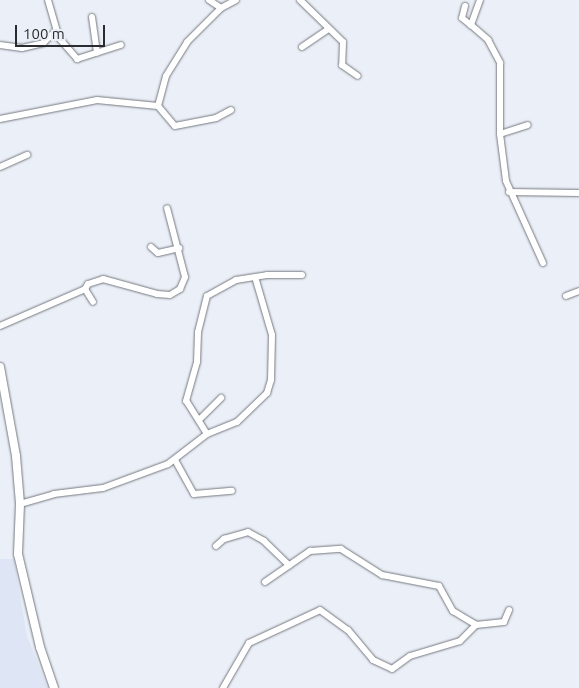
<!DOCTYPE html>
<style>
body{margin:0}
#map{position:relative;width:579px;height:688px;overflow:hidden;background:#ebeff7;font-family:Ubuntu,sans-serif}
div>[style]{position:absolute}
.built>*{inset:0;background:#dee5f4}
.roads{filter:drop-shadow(0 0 1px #74787f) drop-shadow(0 0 1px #74787f)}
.minor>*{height:6px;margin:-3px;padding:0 3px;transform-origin:3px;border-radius:3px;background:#fff}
.major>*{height:8px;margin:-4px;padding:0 4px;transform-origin:4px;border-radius:4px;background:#fff}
span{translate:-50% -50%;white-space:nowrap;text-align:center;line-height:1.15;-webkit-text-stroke:4px #ebeff7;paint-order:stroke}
.scale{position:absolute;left:15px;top:25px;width:90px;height:22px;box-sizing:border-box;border:2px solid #292b2e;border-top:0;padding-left:6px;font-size:15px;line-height:18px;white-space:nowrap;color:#292b2e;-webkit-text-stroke:4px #ebeff7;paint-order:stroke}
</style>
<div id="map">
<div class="built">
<i style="clip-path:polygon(0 559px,14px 559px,27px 636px,48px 688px,0 688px)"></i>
</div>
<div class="roads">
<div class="minor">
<i style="left:48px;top:0;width:40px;rotate:74deg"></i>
<i style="left:59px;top:38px;width:28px;rotate:49deg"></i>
<i style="left:77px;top:59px;width:46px;rotate:-17.7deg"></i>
<i style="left:209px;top:0;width:14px;rotate:34deg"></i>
<i style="left:300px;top:0;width:60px;rotate:44.3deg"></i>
<i style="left:343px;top:42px;width:23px;rotate:92deg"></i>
<i style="left:342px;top:65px;width:19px;rotate:35deg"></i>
<i style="left:480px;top:0;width:27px;rotate:110deg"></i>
<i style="left:471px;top:25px;width:23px;rotate:41deg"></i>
<i style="left:488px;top:40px;width:26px;rotate:62deg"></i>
<i style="left:500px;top:63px;width:71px;rotate:90deg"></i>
<i style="left:500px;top:134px;width:47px;rotate:82.7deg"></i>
<i style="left:506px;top:181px;width:90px;rotate:65.7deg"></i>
<i style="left:465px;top:6px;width:12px;rotate:104deg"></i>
<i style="left:462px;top:18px;width:11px;rotate:38deg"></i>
<i style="left:92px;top:17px;width:36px;rotate:82deg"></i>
<i style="left:0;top:45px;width:22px;rotate:8deg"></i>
<i style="left:22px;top:48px;width:22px;rotate:-13deg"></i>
<i style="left:43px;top:43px;width:18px;rotate:-43deg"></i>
<i style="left:302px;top:47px;width:32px;rotate:-34deg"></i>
<i style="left:158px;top:106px;width:31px;rotate:-75deg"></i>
<i style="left:166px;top:76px;width:40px;rotate:-58deg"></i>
<i style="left:187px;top:42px;width:48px;rotate:-45deg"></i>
<i style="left:221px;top:8px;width:17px;rotate:-28deg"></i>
<i style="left:158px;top:106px;width:26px;rotate:50deg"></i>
<i style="left:175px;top:126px;width:42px;rotate:-11deg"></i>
<i style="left:216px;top:118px;width:17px;rotate:-28deg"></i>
<i style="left:0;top:119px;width:99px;rotate:-11.1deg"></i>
<i style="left:97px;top:100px;width:61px;rotate:5.6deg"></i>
<i style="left:500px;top:134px;width:29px;rotate:-18deg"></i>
<i style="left:0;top:167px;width:30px;rotate:-24deg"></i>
<i style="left:509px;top:192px;width:70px;rotate:0.8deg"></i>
<i style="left:151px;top:247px;width:9px;rotate:41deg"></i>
<i style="left:158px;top:253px;width:22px;rotate:-13deg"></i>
<i style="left:85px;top:289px;width:6px;rotate:-59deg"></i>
<i style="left:88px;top:284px;width:16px;rotate:-18deg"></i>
<i style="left:103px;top:279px;width:56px;rotate:15.5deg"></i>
<i style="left:157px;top:294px;width:13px;rotate:4deg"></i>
<i style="left:170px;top:295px;width:12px;rotate:-31deg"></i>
<i style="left:180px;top:289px;width:13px;rotate:-67deg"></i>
<i style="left:185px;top:277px;width:71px;rotate:-104.6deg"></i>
<i style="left:566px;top:296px;width:14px;rotate:-21deg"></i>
<i style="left:0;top:326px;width:93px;rotate:-23.5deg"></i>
<i style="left:85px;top:289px;width:15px;rotate:58deg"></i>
<i style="left:200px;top:419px;width:30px;rotate:-45deg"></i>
<i style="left:207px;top:434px;width:39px;rotate:-122deg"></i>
<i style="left:186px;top:401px;width:41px;rotate:-74.2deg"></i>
<i style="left:197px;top:362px;width:30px;rotate:-88deg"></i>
<i style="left:198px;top:332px;width:37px;rotate:-76deg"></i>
<i style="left:207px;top:296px;width:33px;rotate:-29deg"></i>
<i style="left:236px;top:280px;width:31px;rotate:-9deg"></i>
<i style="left:267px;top:275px;width:35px"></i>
<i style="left:175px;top:460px;width:39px;rotate:61deg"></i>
<i style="left:194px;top:494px;width:38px;rotate:-5deg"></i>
<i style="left:20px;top:504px;width:35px;rotate:-16deg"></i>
<i style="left:54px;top:494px;width:49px;rotate:-7deg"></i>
<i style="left:103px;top:488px;width:69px;rotate:-20.3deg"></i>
<i style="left:168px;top:464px;width:49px;rotate:-37.6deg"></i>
<i style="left:207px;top:434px;width:32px;rotate:-22deg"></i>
<i style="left:237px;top:422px;width:42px;rotate:-44deg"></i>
<i style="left:267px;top:393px;width:14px;rotate:-73deg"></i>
<i style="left:271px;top:380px;width:45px;rotate:-88.7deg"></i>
<i style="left:272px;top:335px;width:60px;rotate:-106.3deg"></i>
<i style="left:216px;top:546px;width:11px;rotate:-41deg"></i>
<i style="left:224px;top:539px;width:25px;rotate:-16deg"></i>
<i style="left:248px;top:532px;width:18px;rotate:29deg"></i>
<i style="left:264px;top:541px;width:35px;rotate:44deg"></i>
<i style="left:265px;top:582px;width:55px;rotate:-34.6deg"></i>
<i style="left:310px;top:551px;width:31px;rotate:-4deg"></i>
<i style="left:341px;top:549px;width:49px;rotate:32.4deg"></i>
<i style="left:382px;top:575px;width:58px;rotate:10.9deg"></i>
<i style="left:439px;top:586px;width:29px;rotate:61deg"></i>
<i style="left:453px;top:611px;width:27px;rotate:31deg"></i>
<i style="left:476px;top:625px;width:28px;rotate:-6deg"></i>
<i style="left:504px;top:622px;width:13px;rotate:-67deg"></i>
<i style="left:223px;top:688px;width:52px;rotate:-60deg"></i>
<i style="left:249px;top:643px;width:78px;rotate:-24.9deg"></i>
<i style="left:320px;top:610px;width:34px;rotate:36deg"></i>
<i style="left:348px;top:630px;width:39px;rotate:50deg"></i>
<i style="left:373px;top:660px;width:21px;rotate:25deg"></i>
<i style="left:392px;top:669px;width:22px;rotate:-36deg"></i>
<i style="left:410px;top:656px;width:52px;rotate:-16.7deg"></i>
<i style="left:460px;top:641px;width:23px;rotate:-45deg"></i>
</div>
<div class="major">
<i style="left:0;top:367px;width:90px;rotate:79.8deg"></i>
<i style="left:16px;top:456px;width:48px;rotate:85.2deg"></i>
<i style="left:20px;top:504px;width:50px;rotate:92.3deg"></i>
<i style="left:18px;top:554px;width:96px;rotate:76.7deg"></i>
<i style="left:40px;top:647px;width:43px;rotate:71.1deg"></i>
</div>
</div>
<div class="scale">100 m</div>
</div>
